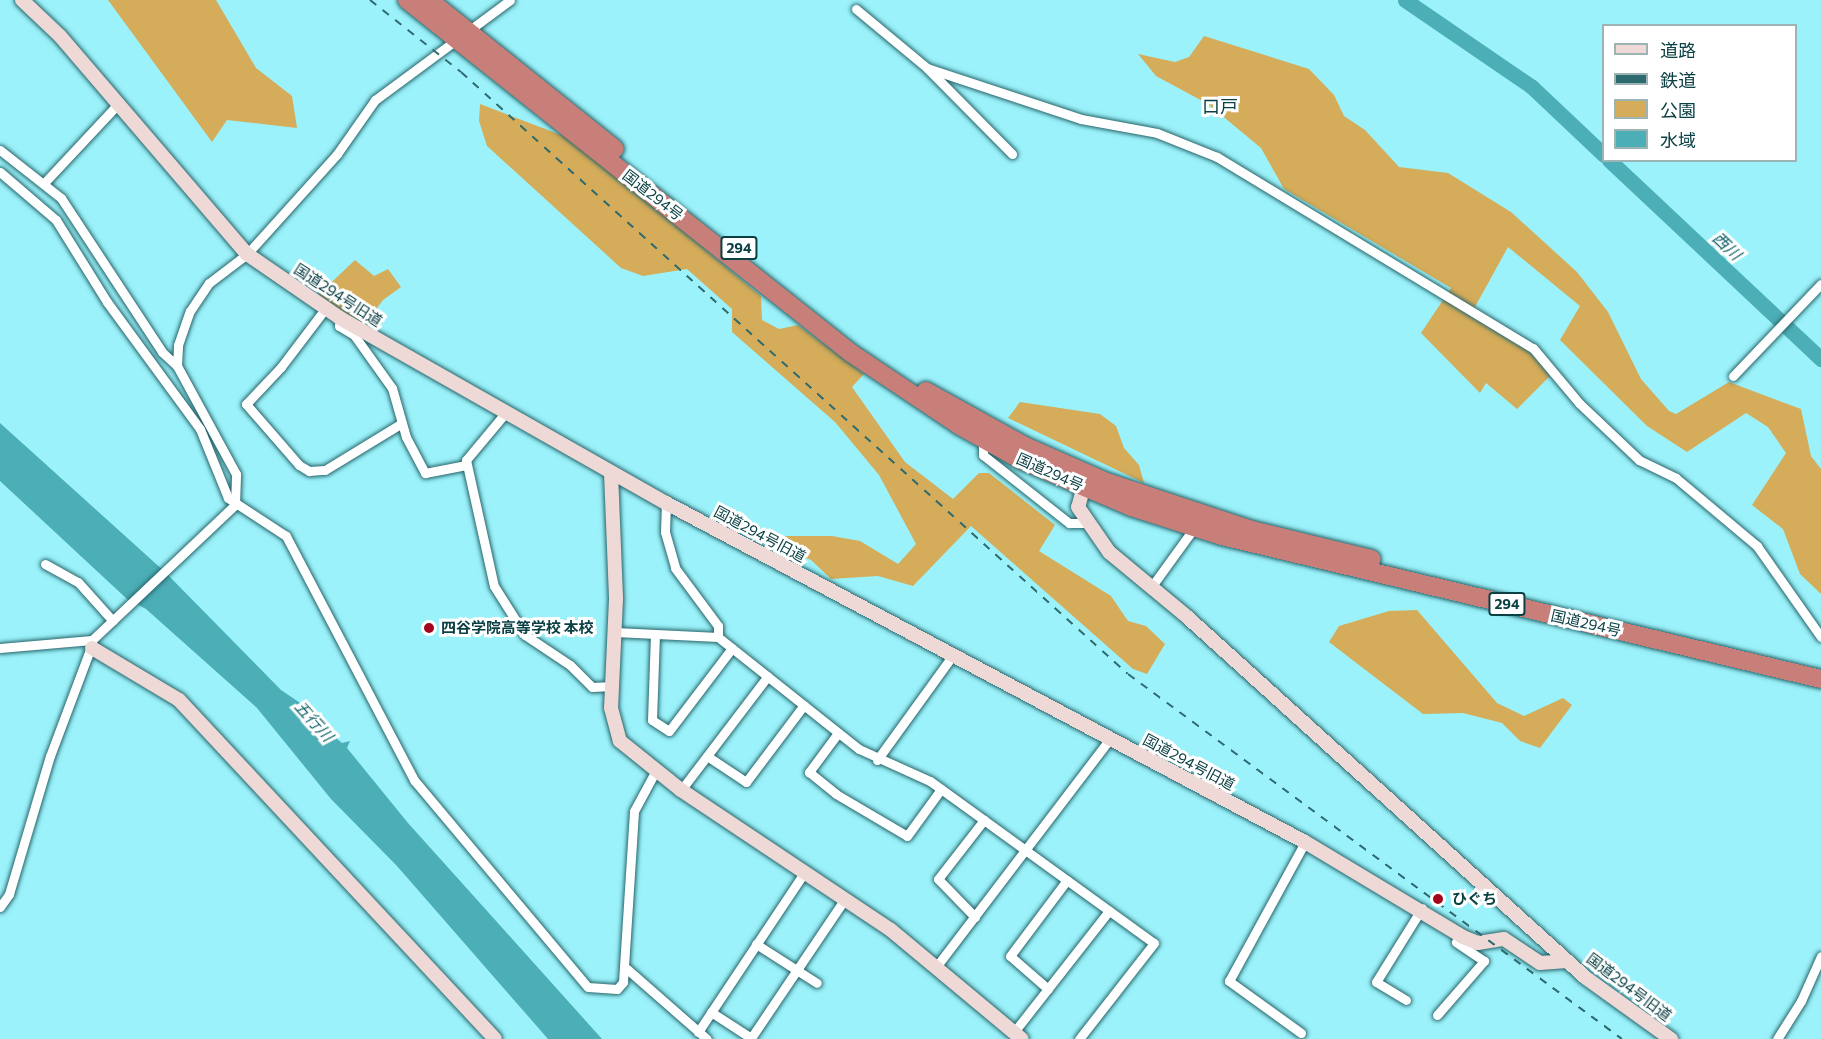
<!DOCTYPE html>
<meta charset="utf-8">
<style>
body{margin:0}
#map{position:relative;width:1821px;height:1039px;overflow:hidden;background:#9bf2fa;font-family:Commissioner,"Noto Sans JP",sans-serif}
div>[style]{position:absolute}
.green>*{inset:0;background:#d5ac59}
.water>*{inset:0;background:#4caeb7}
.river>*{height:15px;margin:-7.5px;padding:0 7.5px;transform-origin:7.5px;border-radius:7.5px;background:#4caeb7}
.roads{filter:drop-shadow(0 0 2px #27656b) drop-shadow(0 0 2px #27656b)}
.street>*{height:9px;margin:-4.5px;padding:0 4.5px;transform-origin:4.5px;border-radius:4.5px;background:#fff}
.secondary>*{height:14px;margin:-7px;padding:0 7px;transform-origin:7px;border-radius:7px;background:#eed9d7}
.highway>*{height:18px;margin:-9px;padding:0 9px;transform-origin:9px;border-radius:9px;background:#c87f7a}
.rail>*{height:2px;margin-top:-1px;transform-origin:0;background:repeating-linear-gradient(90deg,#2d6a6f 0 8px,transparent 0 16px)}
.dots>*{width:16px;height:16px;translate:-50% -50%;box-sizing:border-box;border:3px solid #fff;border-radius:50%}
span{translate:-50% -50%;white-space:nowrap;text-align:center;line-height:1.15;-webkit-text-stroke:6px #fff;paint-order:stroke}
.shield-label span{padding:2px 4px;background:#fff;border:2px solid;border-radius:4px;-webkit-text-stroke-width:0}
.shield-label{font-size:14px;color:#0b4044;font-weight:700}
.street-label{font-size:15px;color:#0b4044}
.poi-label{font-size:15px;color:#0b4044;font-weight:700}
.left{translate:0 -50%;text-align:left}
.water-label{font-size:16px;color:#11636a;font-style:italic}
.quarter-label{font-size:18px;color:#0b4044}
.legend{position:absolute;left:1602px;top:24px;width:195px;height:138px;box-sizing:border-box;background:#fff;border:2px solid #9db3b4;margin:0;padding:8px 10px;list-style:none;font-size:18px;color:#0b4044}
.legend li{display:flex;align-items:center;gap:12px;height:30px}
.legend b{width:30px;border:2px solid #9db3b4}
</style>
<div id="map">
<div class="green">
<i style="clip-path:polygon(108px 0,216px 0,256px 68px,292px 96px,297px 128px,227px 120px,212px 142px)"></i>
<i style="clip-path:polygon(1204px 36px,1309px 69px,1334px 95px,1344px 116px,1365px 130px,1399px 167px,1448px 173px,1511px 212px,1577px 272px,1608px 312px,1641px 379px,1669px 411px,1676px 414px,1729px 382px,1801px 409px,1811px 456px,1821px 469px,1821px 594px,1800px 574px,1783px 529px,1752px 505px,1786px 453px,1768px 427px,1746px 413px,1687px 452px,1647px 426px,1560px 340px,1580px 306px,1508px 247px,1470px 316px,1530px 352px,1550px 376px,1517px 409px,1486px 383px,1480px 393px,1421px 333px,1451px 288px,1284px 189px,1261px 148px,1208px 104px,1156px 76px,1138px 54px,1175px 62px,1189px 57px)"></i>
<i style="clip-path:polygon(480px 104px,574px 140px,761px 296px,762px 320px,779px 329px,798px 325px,864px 374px,852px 387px,905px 462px,953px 499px,979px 473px,989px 473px,1055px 525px,1039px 551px,1111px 596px,1128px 621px,1146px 626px,1165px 644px,1147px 674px,1133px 669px,971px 526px,913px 586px,878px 576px,831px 579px,811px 560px,774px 544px,783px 536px,832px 536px,860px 541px,898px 564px,916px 544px,879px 475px,835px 422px,732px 332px,732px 309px,687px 269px,643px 276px,621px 268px,487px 146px,479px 121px)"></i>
<i style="clip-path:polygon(355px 260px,374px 276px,388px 269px,401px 287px,383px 300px,364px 325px,317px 296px)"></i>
<i style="clip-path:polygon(1020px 402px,1100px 414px,1116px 426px,1124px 448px,1139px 465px,1144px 483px,1008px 418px)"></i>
<i style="clip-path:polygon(1417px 610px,1497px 703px,1524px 716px,1563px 698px,1572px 705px,1540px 748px,1520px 741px,1502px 723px,1463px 713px,1423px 714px,1329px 642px,1339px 626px,1389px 611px)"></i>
</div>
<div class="water">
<i style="clip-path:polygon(0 423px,165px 572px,281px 690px,318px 715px,323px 727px,342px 743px,350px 741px,347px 748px,408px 823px,602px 1039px,548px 1039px,397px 866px,331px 799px,257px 708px,146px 609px,127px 599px,0 481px)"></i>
</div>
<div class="river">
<i style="left:1405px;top:0;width:154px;rotate:34.4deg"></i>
<i style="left:1532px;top:87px;width:99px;rotate:43.4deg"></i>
<i style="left:1609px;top:160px;width:291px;rotate:43.2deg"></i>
</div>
<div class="roads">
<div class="street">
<i style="left:856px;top:9px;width:92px;rotate:39.7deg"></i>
<i style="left:927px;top:68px;width:121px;rotate:45.3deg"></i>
<i style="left:927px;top:68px;width:162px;rotate:18.3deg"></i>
<i style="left:1081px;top:119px;width:77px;rotate:10.4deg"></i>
<i style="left:1157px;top:133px;width:65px;rotate:21.8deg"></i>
<i style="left:1217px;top:157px;width:369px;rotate:31.2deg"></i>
<i style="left:1533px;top:348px;width:72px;rotate:50.1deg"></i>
<i style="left:1579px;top:403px;width:83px;rotate:43.5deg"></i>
<i style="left:1639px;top:460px;width:41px;rotate:25.9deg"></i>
<i style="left:1676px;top:478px;width:106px;rotate:40deg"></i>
<i style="left:1757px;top:546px;width:111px;rotate:54.9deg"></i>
<i style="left:0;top:150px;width:78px;rotate:38.2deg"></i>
<i style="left:61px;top:198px;width:184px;rotate:56.7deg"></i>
<i style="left:162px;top:352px;width:21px;rotate:43deg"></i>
<i style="left:0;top:172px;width:74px;rotate:40.6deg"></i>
<i style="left:56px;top:220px;width:97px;rotate:58.1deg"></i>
<i style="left:107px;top:302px;width:157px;rotate:53.8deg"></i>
<i style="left:200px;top:429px;width:74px;rotate:67.9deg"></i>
<i style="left:228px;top:498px;width:69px;rotate:33.2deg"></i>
<i style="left:286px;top:536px;width:276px;rotate:62.3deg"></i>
<i style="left:414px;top:780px;width:270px;rotate:50deg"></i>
<i style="left:588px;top:987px;width:29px;rotate:4deg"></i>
<i style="left:617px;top:989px;width:9px;rotate:-49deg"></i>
<i style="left:623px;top:982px;width:171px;rotate:-86.3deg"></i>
<i style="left:634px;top:811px;width:44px;rotate:-61.7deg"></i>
<i style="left:45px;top:182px;width:107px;rotate:-46.9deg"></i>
<i style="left:325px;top:309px;width:73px;rotate:127.2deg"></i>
<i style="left:281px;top:367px;width:51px;rotate:133.4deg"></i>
<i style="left:246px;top:404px;width:81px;rotate:49deg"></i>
<i style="left:299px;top:465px;width:12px;rotate:31deg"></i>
<i style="left:309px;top:471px;width:16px;rotate:-4deg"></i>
<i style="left:325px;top:470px;width:90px;rotate:-31.4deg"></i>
<i style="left:340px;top:318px;width:8px;rotate:97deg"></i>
<i style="left:339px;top:326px;width:17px;rotate:31deg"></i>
<i style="left:354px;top:335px;width:65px;rotate:54.4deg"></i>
<i style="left:392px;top:388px;width:51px;rotate:74.1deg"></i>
<i style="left:406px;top:437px;width:41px;rotate:62.2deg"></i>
<i style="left:425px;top:473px;width:42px;rotate:-11deg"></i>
<i style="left:1733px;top:376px;width:127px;rotate:-46.3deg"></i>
<i style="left:507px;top:411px;width:64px;rotate:129.9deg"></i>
<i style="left:466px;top:460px;width:129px;rotate:77.5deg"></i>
<i style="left:494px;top:586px;width:58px;rotate:57.7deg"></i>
<i style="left:525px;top:635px;width:54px;rotate:33.7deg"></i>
<i style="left:570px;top:665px;width:31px;rotate:45deg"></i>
<i style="left:592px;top:687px;width:20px;rotate:-3deg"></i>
<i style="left:983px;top:441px;width:14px;rotate:90deg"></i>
<i style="left:983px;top:455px;width:110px;rotate:38.3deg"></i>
<i style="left:1069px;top:523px;width:16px"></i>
<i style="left:666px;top:503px;width:29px;rotate:92deg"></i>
<i style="left:665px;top:532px;width:37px;rotate:74deg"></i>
<i style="left:675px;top:568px;width:72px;rotate:53.4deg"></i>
<i style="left:718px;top:626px;width:11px;rotate:90deg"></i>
<i style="left:45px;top:564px;width:38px;rotate:29deg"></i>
<i style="left:78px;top:582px;width:52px;rotate:48.1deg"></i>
<i style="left:1152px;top:586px;width:72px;rotate:-54.1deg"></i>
<i style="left:615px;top:632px;width:103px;rotate:2.8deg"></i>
<i style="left:718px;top:637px;width:180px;rotate:38.5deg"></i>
<i style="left:859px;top:749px;width:78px;rotate:24.3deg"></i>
<i style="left:930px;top:781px;width:276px;rotate:35.9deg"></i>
<i style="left:1154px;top:943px;width:122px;rotate:128deg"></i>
<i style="left:655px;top:634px;width:86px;rotate:92deg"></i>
<i style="left:652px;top:720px;width:20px;rotate:33deg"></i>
<i style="left:669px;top:731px;width:104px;rotate:-52.8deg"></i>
<i style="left:0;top:648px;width:92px;rotate:-5deg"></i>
<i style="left:92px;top:640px;width:197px;rotate:-43.4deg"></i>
<i style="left:235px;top:505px;width:31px;rotate:-88deg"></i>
<i style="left:236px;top:474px;width:123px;rotate:-118.6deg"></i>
<i style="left:177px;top:366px;width:21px;rotate:-87deg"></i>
<i style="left:178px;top:345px;width:36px;rotate:-71deg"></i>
<i style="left:190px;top:311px;width:34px;rotate:-56deg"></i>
<i style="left:209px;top:283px;width:48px;rotate:-37.3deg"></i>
<i style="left:247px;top:254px;width:135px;rotate:-48deg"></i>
<i style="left:337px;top:154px;width:66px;rotate:-54.9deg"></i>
<i style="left:375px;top:100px;width:168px;rotate:-36.5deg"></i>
<i style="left:838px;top:733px;width:49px;rotate:126.6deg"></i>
<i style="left:809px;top:772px;width:35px;rotate:39deg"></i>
<i style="left:836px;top:794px;width:82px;rotate:30.6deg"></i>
<i style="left:907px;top:836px;width:58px;rotate:-54.1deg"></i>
<i style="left:707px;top:756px;width:47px;rotate:33.7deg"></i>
<i style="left:746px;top:782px;width:96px;rotate:-53deg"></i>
<i style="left:877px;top:760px;width:130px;rotate:-54.1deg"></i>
<i style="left:681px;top:790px;width:143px;rotate:-52.7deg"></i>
<i style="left:0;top:907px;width:16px;rotate:-55deg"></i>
<i style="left:9px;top:894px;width:144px;rotate:-73.5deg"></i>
<i style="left:50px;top:756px;width:120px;rotate:-69.4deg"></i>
<i style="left:975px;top:917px;width:53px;rotate:-134.2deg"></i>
<i style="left:938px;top:879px;width:75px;rotate:-52.1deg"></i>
<i style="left:756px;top:944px;width:72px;rotate:32.6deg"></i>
<i style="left:936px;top:967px;width:287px;rotate:-52.7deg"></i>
<i style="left:627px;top:969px;width:106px;rotate:41.2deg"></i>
<i style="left:1048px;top:989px;width:50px;rotate:-139deg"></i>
<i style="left:1010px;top:956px;width:95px;rotate:-53.1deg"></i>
<i style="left:1406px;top:1000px;width:35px;rotate:-149deg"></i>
<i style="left:1376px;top:982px;width:87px;rotate:-58.1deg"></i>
<i style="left:711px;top:1012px;width:48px;rotate:33deg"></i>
<i style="left:751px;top:1038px;width:166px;rotate:-56deg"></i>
<i style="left:1437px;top:1015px;width:72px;rotate:-49deg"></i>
<i style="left:1484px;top:961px;width:34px;rotate:-146deg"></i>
<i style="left:698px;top:1032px;width:191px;rotate:-56.3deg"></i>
<i style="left:1014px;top:1032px;width:154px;rotate:-51.9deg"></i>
<i style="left:1301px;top:1033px;width:89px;rotate:-144.2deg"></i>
<i style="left:1229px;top:981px;width:158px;rotate:-61.3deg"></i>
<i style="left:1777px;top:1039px;width:45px;rotate:-57.7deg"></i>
<i style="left:1801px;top:1001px;width:49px;rotate:-66deg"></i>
</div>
<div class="secondary">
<i style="left:22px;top:0;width:52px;rotate:43.5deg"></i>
<i style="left:60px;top:36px;width:287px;rotate:49.4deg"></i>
<i style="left:247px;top:254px;width:113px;rotate:34.5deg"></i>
<i style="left:340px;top:318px;width:375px;rotate:29.6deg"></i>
<i style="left:666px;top:503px;width:723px;rotate:27.95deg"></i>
<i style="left:1305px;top:842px;width:184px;rotate:31deg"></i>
<i style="left:1463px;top:937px;width:16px;rotate:22deg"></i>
<i style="left:1478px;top:943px;width:26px;rotate:-9deg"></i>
<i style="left:1504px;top:939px;width:43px;rotate:33.7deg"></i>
<i style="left:1540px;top:963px;width:27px;rotate:-4deg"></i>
<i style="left:611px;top:473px;width:126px;rotate:87.7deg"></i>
<i style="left:616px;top:599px;width:109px;rotate:92.6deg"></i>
<i style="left:611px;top:708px;width:34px;rotate:75deg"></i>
<i style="left:620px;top:741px;width:78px;rotate:38.8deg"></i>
<i style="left:681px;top:790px;width:252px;rotate:33.7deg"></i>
<i style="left:891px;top:930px;width:170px;rotate:39.8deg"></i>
<i style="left:1086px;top:478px;width:30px;rotate:105deg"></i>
<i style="left:1078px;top:507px;width:55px;rotate:55.4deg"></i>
<i style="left:1109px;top:552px;width:99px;rotate:39.7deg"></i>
<i style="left:1185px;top:615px;width:541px;rotate:42.15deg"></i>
<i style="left:1586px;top:978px;width:105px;rotate:35.7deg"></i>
<i style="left:92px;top:648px;width:101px;rotate:30.9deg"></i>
<i style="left:179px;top:700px;width:463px;rotate:47deg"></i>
</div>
<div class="highway">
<i style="left:407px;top:0;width:567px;rotate:38.49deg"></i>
<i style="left:851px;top:353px;width:131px;rotate:33.8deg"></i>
<i style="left:960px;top:426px;width:70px;rotate:29.1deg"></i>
<i style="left:1021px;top:460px;width:120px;rotate:23.1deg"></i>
<i style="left:1131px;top:507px;width:96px;rotate:17.7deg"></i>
<i style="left:1222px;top:536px;width:616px;rotate:13.43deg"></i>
<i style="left:429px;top:0;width:238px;rotate:38.7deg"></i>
<i style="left:926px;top:391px;width:113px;rotate:29.1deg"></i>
<i style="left:1025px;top:446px;width:86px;rotate:23.9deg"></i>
<i style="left:1104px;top:481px;width:156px;rotate:18.3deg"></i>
<i style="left:1252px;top:530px;width:123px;rotate:13.6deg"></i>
</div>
</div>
<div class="rail">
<i style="left:370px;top:0;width:116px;rotate:38.4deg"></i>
<i style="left:461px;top:72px;width:898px;rotate:42.07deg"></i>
<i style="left:1128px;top:674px;width:614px;rotate:36.46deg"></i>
</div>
<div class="dots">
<i style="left:429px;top:628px;background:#a3051f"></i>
<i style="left:1438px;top:899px;background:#a3051f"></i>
</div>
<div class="shield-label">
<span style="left:739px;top:248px">294</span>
<span style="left:1507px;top:604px">294</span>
</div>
<div class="street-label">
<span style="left:653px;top:195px;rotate:38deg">国道294号</span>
<span style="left:338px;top:295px;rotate:33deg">国道294号旧道</span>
<span style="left:1050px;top:472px;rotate:24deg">国道294号</span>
<span style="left:760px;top:534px;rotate:28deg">国道294号旧道</span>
<span style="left:1586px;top:623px;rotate:13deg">国道294号</span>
<span style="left:1189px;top:762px;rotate:28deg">国道294号旧道</span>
<span style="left:1629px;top:987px;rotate:37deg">国道294号旧道</span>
</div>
<div class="poi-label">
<span class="left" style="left:441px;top:628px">四谷学院高等学校 本校</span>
<span class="left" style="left:1452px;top:899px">ひぐち</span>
</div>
<div class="water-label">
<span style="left:1727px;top:246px;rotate:43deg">西川</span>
<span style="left:314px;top:721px;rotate:48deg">五行川</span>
</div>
<div class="quarter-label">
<span style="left:1220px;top:106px">口戸</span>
</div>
<ul class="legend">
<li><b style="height:8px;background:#eed9d7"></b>道路</li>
<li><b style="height:8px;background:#2d6a6f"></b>鉄道</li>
<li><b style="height:16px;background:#d5ac59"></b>公園</li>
<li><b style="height:16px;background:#4caeb7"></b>水域</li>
</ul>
</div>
